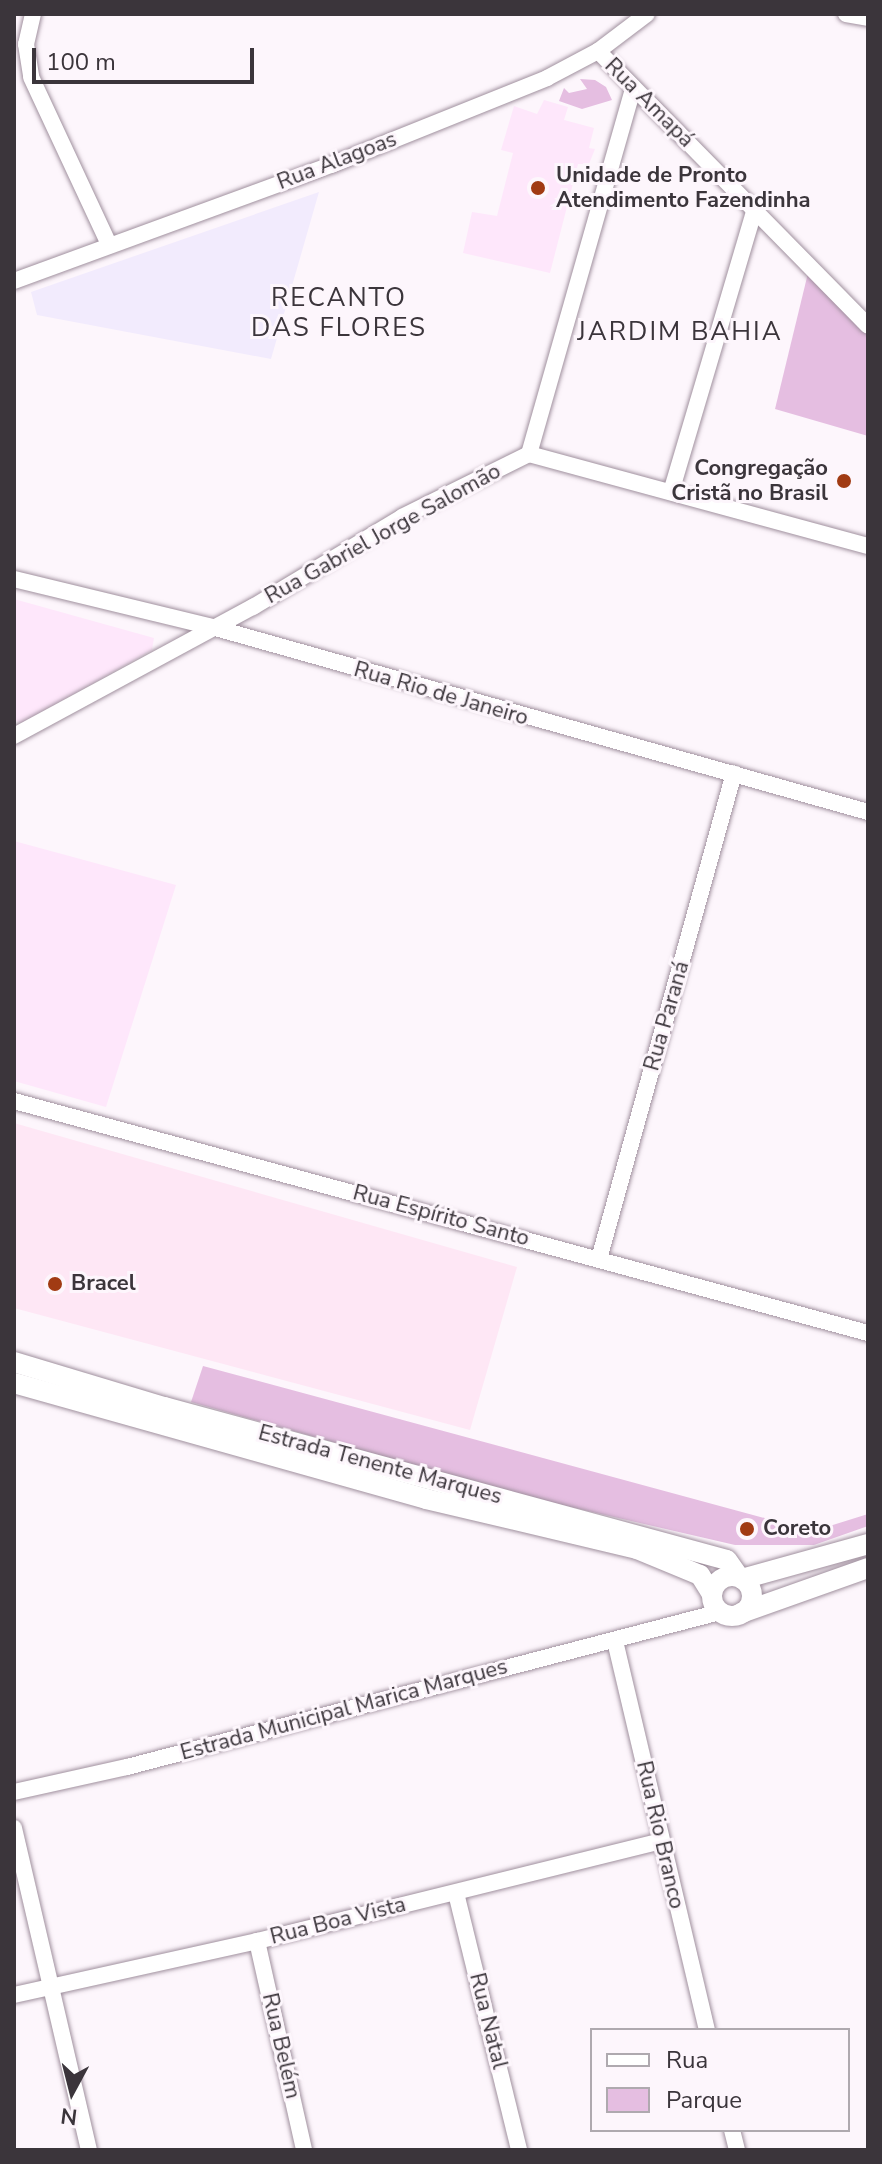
<!DOCTYPE html>
<meta charset="utf-8">
<style>
body{margin:0}
#map{position:relative;width:882px;height:2164px;overflow:hidden;background:#fdf6fc;font-family:"Nunito Sans",sans-serif}
div>[style]{position:absolute}
.commercial>*{inset:0;background:#fee7f5}
.built>*{inset:0;background:#fee7fb}
.education>*{inset:0;background:#f2ebfd}
.green>*{inset:0;background:#e5bee1}
.roads{filter:drop-shadow(0 0 2px #a0909e) drop-shadow(0 0 2px #a0909e)}
.minor>*{height:16px;margin:-8px;padding:0 8px;transform-origin:8px;border-radius:8px;background:#fff}
.major>*{height:20px;margin:-10px;padding:0 10px;transform-origin:10px;border-radius:10px;background:#fff}
.major>.ring{margin:-10px;padding:0;box-sizing:content-box;background:none;border:20px solid #fff;border-radius:50%}
.dots>*{width:22px;height:22px;translate:-50% -50%;box-sizing:border-box;border:4px solid #fdf6fc;border-radius:50%}
span{translate:-50% -50%;white-space:nowrap;text-align:center;line-height:1.15;-webkit-text-stroke:6px #fdf6fc;paint-order:stroke}
.street-label{font-size:22px;color:#3b353b}
.poi-label{font-size:22px;color:#3b353b;font-weight:700}
.left{translate:0 -50%;text-align:left}
.right{translate:-100% -50%;text-align:right}
.quarter-label{font-size:26px;color:#3b353b;letter-spacing:2px}
.frame{position:absolute;inset:0;border:16px solid #3b353b;pointer-events:none}
.legend{position:absolute;left:590px;top:2028px;width:260px;height:104px;box-sizing:border-box;background:#fdf6fc;border:2px solid #afa9af;margin:0;padding:10px 14px;list-style:none;font-size:24px;color:#3b353b}
.legend li{display:flex;align-items:center;gap:16px;height:40px}
.legend b{width:40px;border:2px solid #afa9af}
.north{position:absolute;left:32px;top:2052px;width:80px;height:80px;-webkit-text-stroke:6px #fdf6fc;paint-order:stroke;rotate:187deg;font-size:22px;font-weight:700;line-height:32px;text-align:center;color:#3b353b}
.north::after{content:'';display:block;margin:auto;width:28px;height:36px;background:#3b353b;clip-path:polygon(50% 0,100% 100%,50% 72%,0 100%)}
.scale{position:absolute;left:32px;top:48px;width:222px;height:36px;box-sizing:border-box;border:4px solid #3b353b;border-top:0;padding-left:10px;font-size:24px;line-height:28px;white-space:nowrap;color:#3b353b;-webkit-text-stroke:6px #fdf6fc;paint-order:stroke}
</style>
<div id="map">
<div class="commercial">
<i style="clip-path:polygon(14px 1123px,517px 1267px,470px 1430px,14px 1308px)"></i>
</div>
<div class="built">
<i style="clip-path:polygon(544px 100px,568px 107px,564px 120px,594px 128px,589px 148px,595px 149px,589px 164px,578px 164px,550px 273px,463px 253px,472px 212px,497px 216px,513px 153px,501px 150px,514px 106px,537px 114px)"></i>
<i style="clip-path:polygon(14px 599px,154px 638px,152px 650px,22px 723px,14px 720px)"></i>
<i style="clip-path:polygon(14px 841px,176px 885px,106px 1107px,14px 1081px)"></i>
</div>
<div class="education">
<i style="clip-path:polygon(319px 192px,271px 359px,37px 315px,31px 292px)"></i>
</div>
<div class="green">
<i style="clip-path:polygon(580px 79px,595px 80px,606px 87px,612px 100px,582px 109px,559px 101px,564px 88px,569px 93px,587px 89px)"></i>
<i style="clip-path:polygon(808px 273px,868px 335px,868px 436px,775px 409px)"></i>
<i style="clip-path:polygon(203px 1366px,794px 1526px,820px 1529px,868px 1514px,868px 1526px,814px 1545px,735px 1545px,523px 1496px,191px 1402px)"></i>
</div>
<div class="roads">
<div class="minor">
<i style="left:33px;top:14px;width:31px;rotate:103deg"></i>
<i style="left:26px;top:44px;width:33px;rotate:81deg"></i>
<i style="left:31px;top:77px;width:184px;rotate:65deg"></i>
<i style="left:846px;top:14px;width:22px;rotate:10deg"></i>
<i style="left:598px;top:51px;width:385px;rotate:45.5deg"></i>
<i style="left:14px;top:281px;width:338px;rotate:-20.1deg"></i>
<i style="left:331px;top:165px;width:233px;rotate:-21.9deg"></i>
<i style="left:547px;top:78px;width:58px;rotate:-27.9deg"></i>
<i style="left:598px;top:51px;width:61px;rotate:-37.1deg"></i>
<i style="left:529px;top:454px;width:380px;rotate:-74.1deg"></i>
<i style="left:671px;top:492px;width:296px;rotate:-73.5deg"></i>
<i style="left:14px;top:579px;width:204px;rotate:13.6deg"></i>
<i style="left:212px;top:627px;width:682px;rotate:15.75deg"></i>
<i style="left:14px;top:736px;width:272px;rotate:-28.4deg"></i>
<i style="left:253px;top:607px;width:174px;rotate:-31.1deg"></i>
<i style="left:402px;top:517px;width:142px;rotate:-26.4deg"></i>
<i style="left:529px;top:454px;width:351px;rotate:15.2deg"></i>
<i style="left:14px;top:1101px;width:885px;rotate:15.2deg"></i>
<i style="left:599px;top:1259px;width:504px;rotate:-74.48deg"></i>
<i style="left:615px;top:1641px;width:400px;rotate:76.7deg"></i>
<i style="left:14px;top:1792px;width:116px;rotate:-12.5deg"></i>
<i style="left:127px;top:1767px;width:613px;rotate:-14.65deg"></i>
<i style="left:14px;top:1828px;width:331px;rotate:76.9deg"></i>
<i style="left:456px;top:1893px;width:265px;rotate:76.2deg"></i>
<i style="left:257px;top:1941px;width:214px;rotate:77.3deg"></i>
<i style="left:14px;top:1995px;width:249px;rotate:-12.5deg"></i>
<i style="left:257px;top:1941px;width:416px;rotate:-13.9deg"></i>
<i style="left:732px;top:2130px;width:21px;rotate:76deg"></i>
</div>
<div class="major">
<i style="left:14px;top:1362px;width:157px;rotate:16.7deg"></i>
<i style="left:164px;top:1407px;width:583px;rotate:15.2deg"></i>
<i style="left:727px;top:1560px;width:19px;rotate:55deg"></i>
<i style="left:14px;top:1383px;width:428px;rotate:15.7deg"></i>
<i style="left:426px;top:1499px;width:217px;rotate:13.3deg"></i>
<i style="left:637px;top:1549px;width:68px;rotate:22.4deg"></i>
<i style="left:700px;top:1575px;width:22px;rotate:58deg"></i>
<i class="ring" style="left:712px;top:1576px;width:20px;height:20px"></i>
<i style="left:742px;top:1579px;width:131px;rotate:-15.5deg"></i>
<i style="left:741px;top:1613px;width:135px;rotate:-19.5deg"></i>
</div>
</div>
<div class="dots">
<i style="left:538px;top:188px;background:#a13b13"></i>
<i style="left:844px;top:481px;background:#a13b13"></i>
<i style="left:55px;top:1284px;background:#a13b13"></i>
<i style="left:747px;top:1529px;background:#a13b13"></i>
</div>
<div class="street-label">
<span style="left:649px;top:103px;rotate:45deg">Rua Amapá</span>
<span style="left:337px;top:161px;rotate:-21deg">Rua Alagoas</span>
<span style="left:383px;top:534px;rotate:-29deg">Rua Gabriel Jorge Salomão</span>
<span style="left:441px;top:694px;rotate:16deg">Rua Rio de Janeiro</span>
<span style="left:667px;top:1016px;rotate:-74deg">Rua Paraná</span>
<span style="left:441px;top:1216px;rotate:15deg">Rua Espírito Santo</span>
<span style="left:380px;top:1465px;rotate:15deg">Estrada Tenente Marques</span>
<span style="left:344px;top:1710px;rotate:-15deg">Estrada Municipal Marica Marques</span>
<span style="left:660px;top:1835px;rotate:77deg">Rua Rio Branco</span>
<span style="left:338px;top:1921px;rotate:-14deg">Rua Boa Vista</span>
<span style="left:488px;top:2021px;rotate:76deg">Rua Natal</span>
<span style="left:281px;top:2046px;rotate:77deg">Rua Belém</span>
</div>
<div class="poi-label">
<span class="left" style="left:556px;top:188px">Unidade de Pronto<br>Atendimento Fazendinha</span>
<span class="right" style="left:828px;top:481px">Congregação<br>Cristã no Brasil</span>
<span class="left" style="left:71px;top:1284px">Bracel</span>
<span class="left" style="left:763px;top:1529px">Coreto</span>
</div>
<div class="quarter-label">
<span style="left:339px;top:313px">RECANTO<br>DAS FLORES</span>
<span style="left:680px;top:332px">JARDIM BAHIA</span>
</div>
<div class="frame"></div>
<ul class="legend">
<li><b style="height:10px;background:#fff"></b>Rua</li>
<li><b style="height:22px;background:#e5bee1"></b>Parque</li>
</ul>
<div class="north">N</div>
<div class="scale">100 m</div>
</div>
